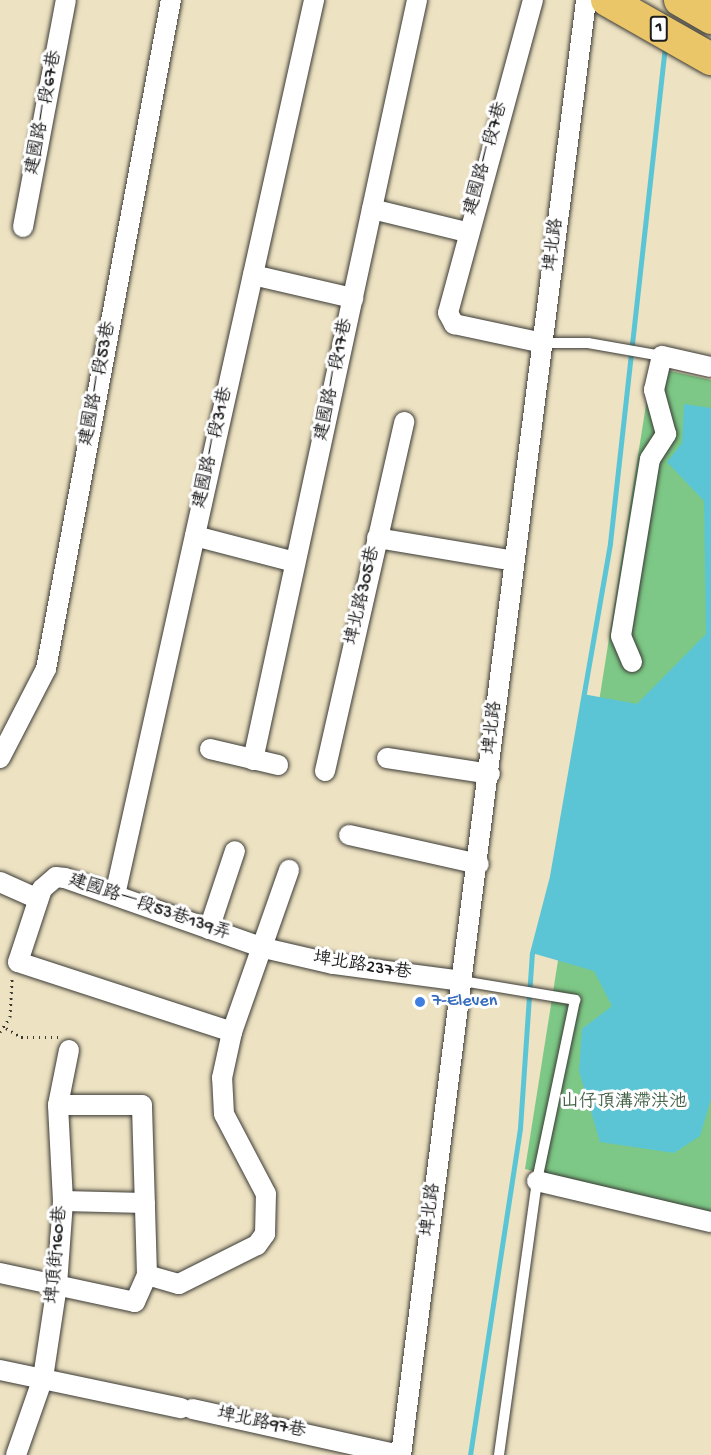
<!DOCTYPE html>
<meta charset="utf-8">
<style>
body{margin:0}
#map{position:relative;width:711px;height:1455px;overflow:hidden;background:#ede2c2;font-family:"Gochi Hand","LXGW WenKai TC",sans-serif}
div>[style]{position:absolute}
.green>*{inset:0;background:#7dc886}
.water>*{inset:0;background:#5bc5d5}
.stream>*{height:5px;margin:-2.5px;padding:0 2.5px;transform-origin:2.5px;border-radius:2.5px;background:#5bc5d5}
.path>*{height:3px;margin-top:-1.5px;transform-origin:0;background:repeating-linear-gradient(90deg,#3b3a35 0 1.5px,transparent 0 6px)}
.roads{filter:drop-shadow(0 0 2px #3b3a35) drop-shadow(0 0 2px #3b3a35)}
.lane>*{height:10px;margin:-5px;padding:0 5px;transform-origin:5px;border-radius:5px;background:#fff}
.street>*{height:20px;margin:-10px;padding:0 10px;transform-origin:10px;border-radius:10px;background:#fff}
.primary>*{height:32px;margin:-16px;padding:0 16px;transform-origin:16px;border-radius:16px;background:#eac669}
.dots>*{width:16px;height:16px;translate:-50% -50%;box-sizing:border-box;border:3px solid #fff;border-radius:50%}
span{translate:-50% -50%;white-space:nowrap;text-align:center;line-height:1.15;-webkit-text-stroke:6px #fff;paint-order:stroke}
.shield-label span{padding:2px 4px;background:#fff;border:2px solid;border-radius:4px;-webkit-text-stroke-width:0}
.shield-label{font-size:16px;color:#1c1c1c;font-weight:700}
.street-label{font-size:18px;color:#1c1c1c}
.shop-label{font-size:18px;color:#366cbe}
.left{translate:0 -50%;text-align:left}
.park-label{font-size:18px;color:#436146}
</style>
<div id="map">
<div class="green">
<i style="clip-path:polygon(652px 367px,711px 380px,711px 1212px,525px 1169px)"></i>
</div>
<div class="water">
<i style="clip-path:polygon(684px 404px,711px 408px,711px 1099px,700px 1136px,674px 1153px,600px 1142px,579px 1071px,582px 1029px,612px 1006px,594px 971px,532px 953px,552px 876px,583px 694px,637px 704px,706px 634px,704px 501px,667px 462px,682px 443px)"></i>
</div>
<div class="stream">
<i style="left:470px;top:1455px;width:331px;rotate:-81.3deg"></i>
<i style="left:520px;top:1128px;width:175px;rotate:-86.1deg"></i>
<i style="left:532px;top:953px;width:80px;rotate:-75.4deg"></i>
<i style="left:552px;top:876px;width:338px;rotate:-80.1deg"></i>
<i style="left:610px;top:543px;width:500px;rotate:-83.69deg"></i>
</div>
<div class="path">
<i style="left:6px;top:1028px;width:17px;rotate:31deg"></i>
<i style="left:21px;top:1037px;width:37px"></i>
<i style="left:0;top:1032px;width:18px;rotate:-56deg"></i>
<i style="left:10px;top:1017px;width:39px;rotate:-87deg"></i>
</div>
<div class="roads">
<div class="lane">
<i style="left:543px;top:343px;width:45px"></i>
<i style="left:588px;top:343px;width:75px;rotate:10deg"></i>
<i style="left:462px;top:981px;width:115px;rotate:9.5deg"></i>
<i style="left:575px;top:1000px;width:185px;rotate:101.9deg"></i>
<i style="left:537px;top:1181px;width:277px;rotate:97.9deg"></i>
</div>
<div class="street">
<i style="left:533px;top:0;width:324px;rotate:105.2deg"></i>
<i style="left:448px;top:313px;width:13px;rotate:61deg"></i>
<i style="left:454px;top:324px;width:91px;rotate:12.1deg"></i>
<i style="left:372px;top:209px;width:97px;rotate:13.7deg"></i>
<i style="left:23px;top:227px;width:231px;rotate:-79.3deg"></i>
<i style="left:253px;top:275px;width:103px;rotate:13deg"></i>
<i style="left:195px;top:536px;width:103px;rotate:14.6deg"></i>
<i style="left:377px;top:538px;width:139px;rotate:9.5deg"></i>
<i style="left:632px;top:662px;width:28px;rotate:-113deg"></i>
<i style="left:621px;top:636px;width:179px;rotate:-80.7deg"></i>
<i style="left:650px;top:459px;width:30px;rotate:-57deg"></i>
<i style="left:666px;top:434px;width:46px;rotate:-105.3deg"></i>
<i style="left:654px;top:390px;width:35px;rotate:-77deg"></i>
<i style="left:662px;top:356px;width:50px;rotate:12.7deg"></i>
<i style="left:210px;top:749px;width:70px;rotate:13.2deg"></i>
<i style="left:0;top:758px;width:100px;rotate:-62.7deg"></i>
<i style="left:46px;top:669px;width:681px;rotate:-79.42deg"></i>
<i style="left:387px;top:758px;width:104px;rotate:8.8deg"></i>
<i style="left:253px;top:760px;width:777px;rotate:-77.82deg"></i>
<i style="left:325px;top:771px;width:358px;rotate:-77.2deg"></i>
<i style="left:349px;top:835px;width:133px;rotate:12.6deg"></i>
<i style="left:0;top:882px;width:42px;rotate:24.1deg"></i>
<i style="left:115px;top:895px;width:917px;rotate:-77.46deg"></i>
<i style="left:209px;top:929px;width:82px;rotate:-71.6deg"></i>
<i style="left:232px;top:1032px;width:225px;rotate:-161.9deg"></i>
<i style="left:18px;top:962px;width:77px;rotate:-71.8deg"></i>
<i style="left:42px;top:889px;width:18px;rotate:-41deg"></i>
<i style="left:56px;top:877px;width:9px;rotate:6deg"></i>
<i style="left:65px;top:878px;width:211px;rotate:19.4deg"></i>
<i style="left:264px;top:948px;width:71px;rotate:13.1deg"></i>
<i style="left:333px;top:964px;width:130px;rotate:7.5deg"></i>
<i style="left:537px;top:1181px;width:179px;rotate:13.3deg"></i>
<i style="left:63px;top:1201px;width:82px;rotate:1.4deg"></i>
<i style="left:0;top:1273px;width:138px;rotate:12.1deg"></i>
<i style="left:135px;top:1302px;width:30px;rotate:-66deg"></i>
<i style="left:147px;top:1275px;width:170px;rotate:-91.7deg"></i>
<i style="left:142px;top:1105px;width:84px;rotate:180deg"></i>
<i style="left:147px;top:1275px;width:33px;rotate:16deg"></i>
<i style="left:179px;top:1284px;width:87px;rotate:-26.6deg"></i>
<i style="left:257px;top:1245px;width:14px;rotate:-54deg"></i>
<i style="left:265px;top:1234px;width:40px;rotate:-88.6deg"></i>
<i style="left:266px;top:1194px;width:90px;rotate:-117.7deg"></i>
<i style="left:224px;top:1114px;width:36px;rotate:-93deg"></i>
<i style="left:222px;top:1078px;width:47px;rotate:-77.7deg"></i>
<i style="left:232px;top:1032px;width:172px;rotate:-70.6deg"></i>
<i style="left:0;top:1370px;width:185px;rotate:11.9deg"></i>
<i style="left:192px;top:1409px;width:213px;rotate:12.5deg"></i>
<i style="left:16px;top:1455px;width:82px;rotate:-70.7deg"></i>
<i style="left:43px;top:1378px;width:94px;rotate:-81.4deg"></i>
<i style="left:57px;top:1285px;width:84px;rotate:-85.9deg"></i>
<i style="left:63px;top:1201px;width:96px;rotate:-93deg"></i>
<i style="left:58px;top:1105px;width:56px;rotate:-78.7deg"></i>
<i style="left:401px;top:1455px;width:1467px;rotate:-82.75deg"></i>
</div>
<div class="primary">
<i style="left:607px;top:0;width:120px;rotate:29.6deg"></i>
<i style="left:680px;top:0;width:36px;rotate:30deg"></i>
</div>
</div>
<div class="dots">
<i style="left:420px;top:1002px;background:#3f7fe0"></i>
</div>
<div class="shield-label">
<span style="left:659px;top:29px">1</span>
</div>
<div class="street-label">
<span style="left:45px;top:113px;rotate:-79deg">建國路一段67巷</span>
<span style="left:487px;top:159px;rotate:-74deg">建國路一段7巷</span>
<span style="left:555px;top:245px;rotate:-83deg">埤北路</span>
<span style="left:335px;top:380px;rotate:-78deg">建國路一段17巷</span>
<span style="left:99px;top:384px;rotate:-79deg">建國路一段53巷</span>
<span style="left:214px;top:448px;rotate:-77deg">建國路一段31巷</span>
<span style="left:364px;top:596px;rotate:-77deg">埤北路305巷</span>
<span style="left:494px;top:728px;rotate:-84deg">埤北路</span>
<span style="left:149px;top:908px;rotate:19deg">建國路一段53巷139弄</span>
<span style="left:362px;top:967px;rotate:9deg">埤北路237巷</span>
<span style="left:432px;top:1210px;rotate:-83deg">埤北路</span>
<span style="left:58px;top:1255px;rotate:-85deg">埤頂街160巷</span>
<span style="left:261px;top:1424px;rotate:12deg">埤北路97巷</span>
</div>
<div class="shop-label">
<span class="left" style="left:432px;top:1002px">7-Eleven</span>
</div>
<div class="park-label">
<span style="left:624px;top:1103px">山仔頂溝滯洪池</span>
</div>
</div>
